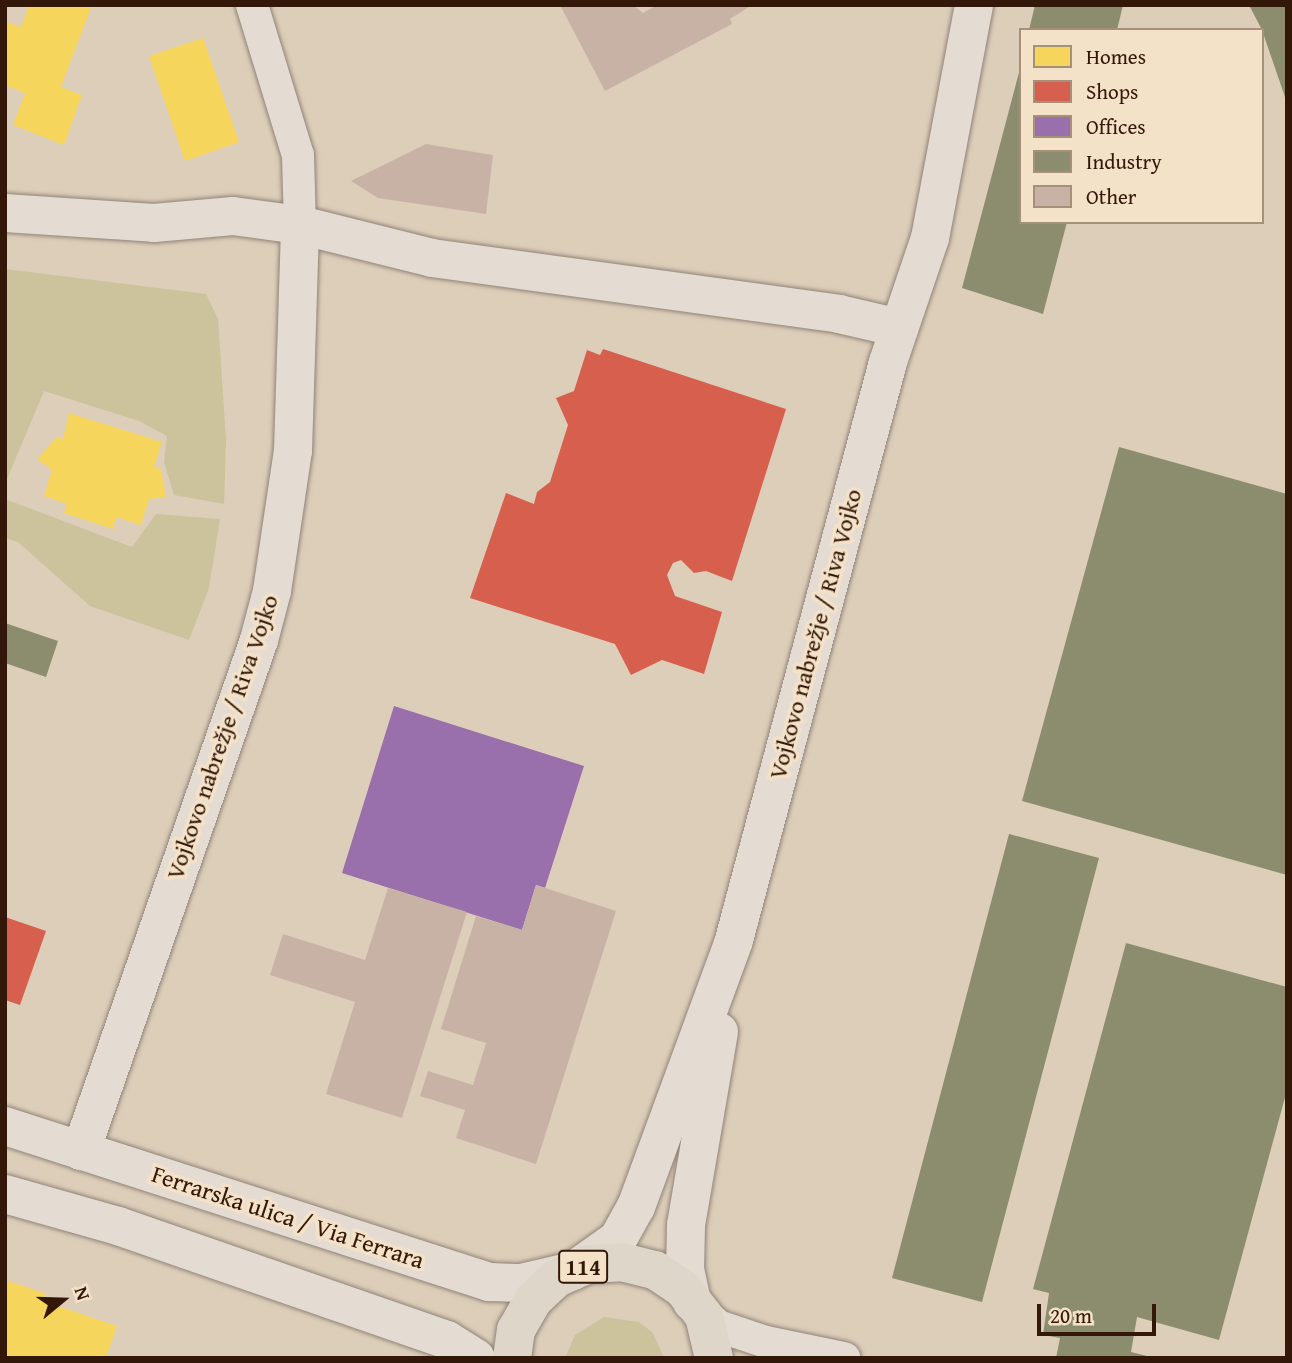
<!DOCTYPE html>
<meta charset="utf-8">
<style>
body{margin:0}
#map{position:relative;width:1292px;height:1363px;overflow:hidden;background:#ddceba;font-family:"Gentium Book Plus",serif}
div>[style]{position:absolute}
.green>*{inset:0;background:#ccc29c}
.homes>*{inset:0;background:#f6d55c}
.shops>*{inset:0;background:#d6604d}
.offices>*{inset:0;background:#9970ab}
.industry>*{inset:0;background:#8c8c6e}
.building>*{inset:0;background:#c8b2a6}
.roads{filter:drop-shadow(0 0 2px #908477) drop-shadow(0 0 2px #908477)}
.street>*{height:32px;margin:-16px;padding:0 16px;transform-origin:16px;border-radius:16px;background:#e4dcd2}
.secondary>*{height:38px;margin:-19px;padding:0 19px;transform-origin:19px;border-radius:19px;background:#e4dcd2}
.primary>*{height:38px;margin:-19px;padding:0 19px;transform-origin:19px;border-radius:19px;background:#dfd6ca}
span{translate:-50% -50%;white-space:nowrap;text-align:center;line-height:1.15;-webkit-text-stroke:7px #f3e1c8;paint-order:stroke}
.shield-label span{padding:2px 5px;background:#f3e1c8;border:2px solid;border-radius:5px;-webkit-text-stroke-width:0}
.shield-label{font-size:23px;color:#331708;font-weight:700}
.street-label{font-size:24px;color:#331708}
.frame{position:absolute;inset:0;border:7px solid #331708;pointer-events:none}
.legend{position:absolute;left:1019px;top:28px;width:245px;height:196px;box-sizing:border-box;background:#f3e1c8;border:2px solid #a6907b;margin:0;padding:9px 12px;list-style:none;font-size:21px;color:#331708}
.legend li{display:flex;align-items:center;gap:14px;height:35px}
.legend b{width:35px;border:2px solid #a6907b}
.north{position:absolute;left:28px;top:1265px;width:70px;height:70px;-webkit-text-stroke:5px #f3e1c8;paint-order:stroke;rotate:71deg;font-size:19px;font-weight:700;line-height:28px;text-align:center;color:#331708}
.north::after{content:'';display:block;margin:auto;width:24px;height:32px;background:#331708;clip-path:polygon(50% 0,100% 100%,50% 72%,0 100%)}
.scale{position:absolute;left:1037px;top:1304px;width:119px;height:32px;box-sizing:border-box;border:4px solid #331708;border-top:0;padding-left:9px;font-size:21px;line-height:24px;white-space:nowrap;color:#331708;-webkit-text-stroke:5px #f3e1c8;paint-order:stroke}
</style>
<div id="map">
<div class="green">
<i style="clip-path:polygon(5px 269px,206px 294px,218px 319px,226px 440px,224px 504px,174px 495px,164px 462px,167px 436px,139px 421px,44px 391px,5px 484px)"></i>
<i style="clip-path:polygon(5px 499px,132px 547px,156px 514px,220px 519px,209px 588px,189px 640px,90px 606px,18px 542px,5px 538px)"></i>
<i style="clip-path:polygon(604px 1317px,639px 1322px,653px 1333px,664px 1358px,565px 1358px,575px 1335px)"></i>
</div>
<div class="homes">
<i style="clip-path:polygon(29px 5px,92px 5px,61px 87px,82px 95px,64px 145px,13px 125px,25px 93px,5px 85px,5px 21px,21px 27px)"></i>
<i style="clip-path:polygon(203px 38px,239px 142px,185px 161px,149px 56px)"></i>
<i style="clip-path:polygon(69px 413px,162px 442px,154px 467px,161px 469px,166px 497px,149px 499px,141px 525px,116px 517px,113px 529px,64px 513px,67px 504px,44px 496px,52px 470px,37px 459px,57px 437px,63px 439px)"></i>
<i style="clip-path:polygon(5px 1280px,45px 1293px,43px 1301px,117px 1326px,106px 1358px,5px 1358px)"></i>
</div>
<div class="shops">
<i style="clip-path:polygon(603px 349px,786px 409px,732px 581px,706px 571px,694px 573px,681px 560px,673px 563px,667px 575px,675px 596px,722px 612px,704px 674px,662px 660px,631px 675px,615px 644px,470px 598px,506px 493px,534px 504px,537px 492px,550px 482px,568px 425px,556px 398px,574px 391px,587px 350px,600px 355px)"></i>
<i style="clip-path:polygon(5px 917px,46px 931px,20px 1005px,5px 1000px)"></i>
</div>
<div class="offices">
<i style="clip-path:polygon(394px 706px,584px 766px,545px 888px,536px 885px,522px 930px,342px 873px)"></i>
</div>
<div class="industry">
<i style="clip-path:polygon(1035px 5px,1123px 5px,1117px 30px,1029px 30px)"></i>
<i style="clip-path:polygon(1249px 5px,1287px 5px,1287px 103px,1262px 30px)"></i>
<i style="clip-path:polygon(1021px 65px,1021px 222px,1067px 222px,1043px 314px,962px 288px)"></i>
<i style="clip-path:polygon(1119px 447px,1287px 494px,1287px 875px,1022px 801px)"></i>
<i style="clip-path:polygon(5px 623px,58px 641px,46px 677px,5px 663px)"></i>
<i style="clip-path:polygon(1009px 834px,1099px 858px,982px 1302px,892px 1278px)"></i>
<i style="clip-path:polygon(1126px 943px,1287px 987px,1287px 1090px,1219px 1340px,1137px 1317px,1131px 1352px,1155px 1358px,1056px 1358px,1060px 1338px,1043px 1335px,1049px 1293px,1033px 1289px)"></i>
</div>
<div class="building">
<i style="clip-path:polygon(560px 5px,633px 5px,643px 13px,657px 5px,752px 5px,730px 19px,732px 24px,605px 91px)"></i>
<i style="clip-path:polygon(426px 144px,493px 155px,486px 214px,378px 198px,351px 181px)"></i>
<i style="clip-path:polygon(536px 885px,616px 911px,536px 1164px,456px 1138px,465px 1110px,420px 1096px,428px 1071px,473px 1085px,486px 1043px,441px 1029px,476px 916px,522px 930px)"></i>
<i style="clip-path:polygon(388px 888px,467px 912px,402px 1118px,326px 1094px,355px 1002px,270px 975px,283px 934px,365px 960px)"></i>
</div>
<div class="roads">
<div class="street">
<i style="left:252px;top:5px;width:157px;rotate:73deg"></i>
<i style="left:298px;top:155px;width:70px;rotate:88.4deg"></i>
<i style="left:694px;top:1303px;width:33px;rotate:44deg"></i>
<i style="left:718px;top:1326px;width:51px;rotate:18.4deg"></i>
<i style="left:766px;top:1342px;width:80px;rotate:11.6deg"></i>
</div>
<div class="secondary">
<i style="left:5px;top:213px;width:149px;rotate:3.8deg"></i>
<i style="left:154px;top:223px;width:79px;rotate:-5.1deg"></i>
<i style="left:233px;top:216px;width:68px;rotate:7.7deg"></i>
<i style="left:300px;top:225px;width:136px;rotate:14deg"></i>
<i style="left:432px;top:258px;width:411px;rotate:7.8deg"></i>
<i style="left:839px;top:314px;width:62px;rotate:13.1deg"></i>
<i style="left:5px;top:1126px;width:509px;rotate:17.86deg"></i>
<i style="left:489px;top:1282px;width:32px;rotate:2deg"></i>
<i style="left:521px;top:1283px;width:53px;rotate:-13deg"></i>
<i style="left:573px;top:1271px;width:55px;rotate:-35.4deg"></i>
<i style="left:618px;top:1239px;width:37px;rotate:-61deg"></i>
<i style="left:636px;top:1207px;width:284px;rotate:-69.8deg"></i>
<i style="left:734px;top:940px;width:598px;rotate:-75.08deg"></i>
<i style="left:888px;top:362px;width:131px;rotate:-71.3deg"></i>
<i style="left:930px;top:238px;width:237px;rotate:-79.3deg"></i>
<i style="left:81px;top:1151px;width:541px;rotate:-70.79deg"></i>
<i style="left:259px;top:640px;width:51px;rotate:-75.1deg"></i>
<i style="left:272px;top:591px;width:142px;rotate:-81.5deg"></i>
<i style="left:293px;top:451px;width:226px;rotate:-88.2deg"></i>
<i style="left:5px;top:1194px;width:117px;rotate:15.8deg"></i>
<i style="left:118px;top:1226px;width:348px;rotate:19.1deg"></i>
<i style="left:447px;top:1340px;width:34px;rotate:32deg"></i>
<i style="left:692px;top:1302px;width:33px;rotate:-102deg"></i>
<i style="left:685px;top:1270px;width:45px;rotate:-88.7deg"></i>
<i style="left:686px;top:1225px;width:196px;rotate:-80.3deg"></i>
</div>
<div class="primary">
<i style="left:512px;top:1358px;width:28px;rotate:-82deg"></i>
<i style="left:516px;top:1330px;width:34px;rotate:-60deg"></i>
<i style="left:533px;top:1300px;width:33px;rotate:-43deg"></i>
<i style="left:557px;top:1278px;width:34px;rotate:-24deg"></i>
<i style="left:588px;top:1264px;width:34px;rotate:-3deg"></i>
<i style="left:622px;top:1262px;width:34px;rotate:14deg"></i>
<i style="left:655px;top:1270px;width:34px;rotate:34deg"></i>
<i style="left:683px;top:1289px;width:34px;rotate:52deg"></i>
<i style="left:704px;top:1316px;width:43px;rotate:76.6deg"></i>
</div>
</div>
<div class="shield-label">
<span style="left:583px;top:1267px">114</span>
</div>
<div class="street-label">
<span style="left:815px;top:634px;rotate:-75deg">Vojkovo nabrežje / Riva Vojko</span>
<span style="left:222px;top:737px;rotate:-71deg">Vojkovo nabrežje / Riva Vojko</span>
<span style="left:288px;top:1217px;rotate:18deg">Ferrarska ulica / Via Ferrara</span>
</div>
<div class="frame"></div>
<ul class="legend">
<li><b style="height:19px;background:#f6d55c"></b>Homes</li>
<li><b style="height:19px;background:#d6604d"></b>Shops</li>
<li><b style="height:19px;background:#9970ab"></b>Offices</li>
<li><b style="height:19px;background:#8c8c6e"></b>Industry</li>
<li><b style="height:19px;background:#c8b2a6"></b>Other</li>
</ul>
<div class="north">N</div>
<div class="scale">20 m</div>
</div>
